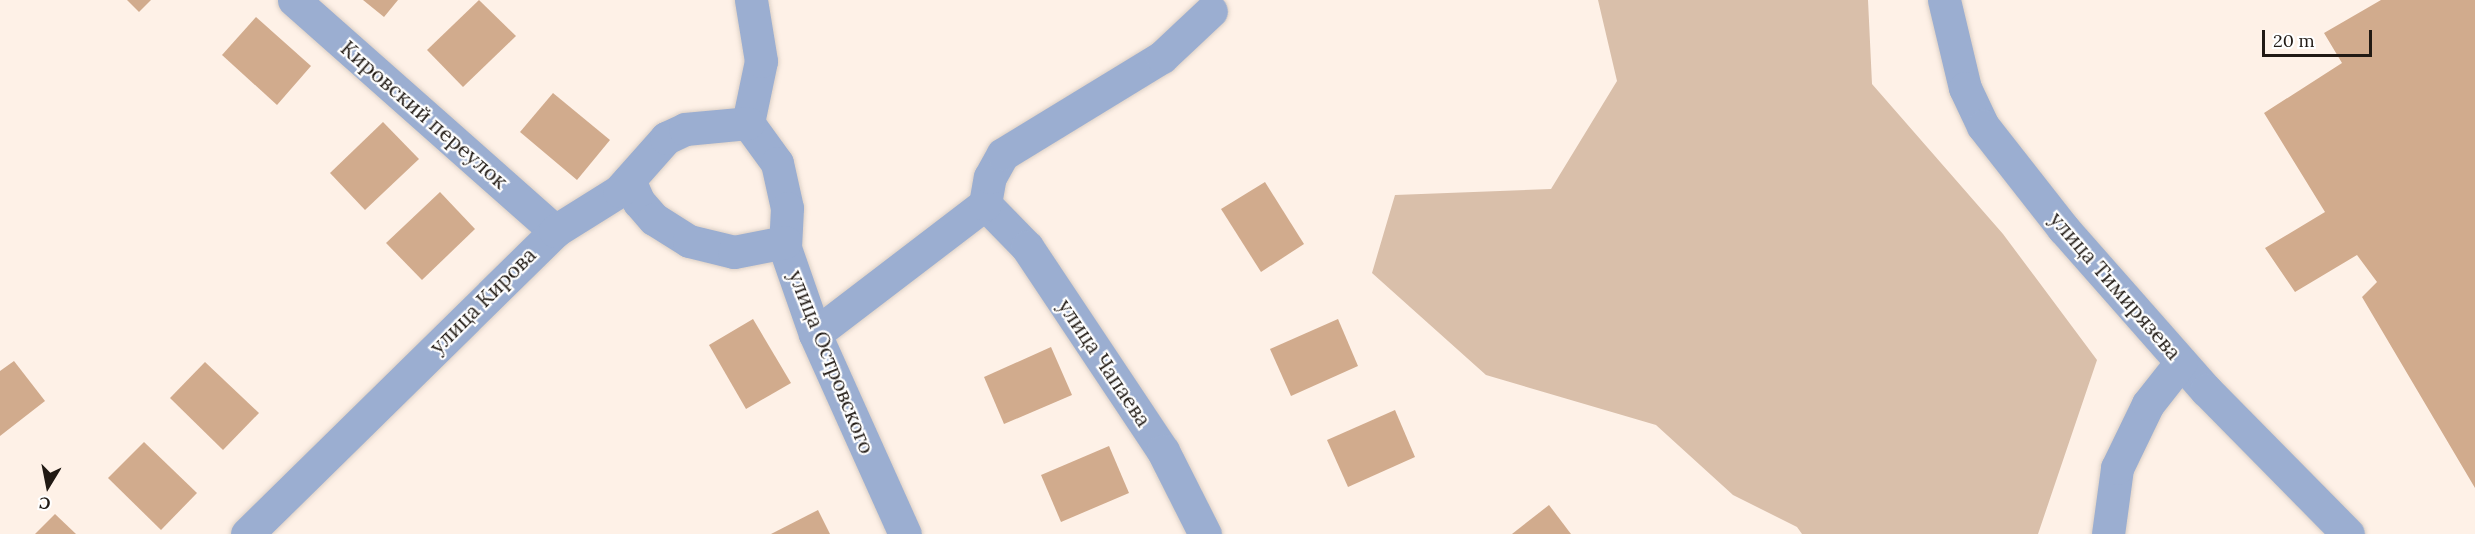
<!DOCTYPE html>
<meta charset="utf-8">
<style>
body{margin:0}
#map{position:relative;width:2475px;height:534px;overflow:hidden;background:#fef1e7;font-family:Lora,serif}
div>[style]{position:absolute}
.green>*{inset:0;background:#d9bfaa}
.building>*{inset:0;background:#d1ab8d}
.roads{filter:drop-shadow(0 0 2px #dbcfc5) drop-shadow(0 0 2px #dbcfc5)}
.minor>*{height:33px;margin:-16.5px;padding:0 16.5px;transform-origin:16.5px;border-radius:16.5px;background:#9baed1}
span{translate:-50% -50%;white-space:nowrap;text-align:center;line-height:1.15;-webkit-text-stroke:4.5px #fff;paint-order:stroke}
.street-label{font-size:21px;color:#211a14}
.north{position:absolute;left:18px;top:456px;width:60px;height:60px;-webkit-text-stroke:4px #fff;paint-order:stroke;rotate:190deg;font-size:16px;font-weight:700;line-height:24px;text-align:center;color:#211a14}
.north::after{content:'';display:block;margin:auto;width:21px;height:27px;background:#211a14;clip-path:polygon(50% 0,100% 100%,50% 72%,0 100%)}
.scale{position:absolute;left:2262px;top:30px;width:110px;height:27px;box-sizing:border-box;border:3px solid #211a14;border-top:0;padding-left:8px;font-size:18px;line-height:21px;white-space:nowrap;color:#211a14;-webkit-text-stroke:4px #fff;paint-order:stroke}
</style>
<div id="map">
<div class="green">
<i style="clip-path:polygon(1598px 0,1868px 0,1872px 84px,2003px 234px,2097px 360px,2038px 534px,1802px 534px,1797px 527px,1733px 495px,1656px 425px,1486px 375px,1372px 273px,1395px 195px,1551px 189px,1617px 81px)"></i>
</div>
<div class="building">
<i style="clip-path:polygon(127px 0,151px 0,139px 12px)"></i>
<i style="clip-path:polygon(363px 0,398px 0,384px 17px)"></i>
<i style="clip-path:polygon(479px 0,516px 36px,463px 87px,427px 50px)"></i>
<i style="clip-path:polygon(2381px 0,2475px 0,2475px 488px,2362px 297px,2377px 282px,2357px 255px,2295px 292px,2265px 248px,2325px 212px,2264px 113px,2342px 63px,2324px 33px)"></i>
<i style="clip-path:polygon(256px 17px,311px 66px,277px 105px,222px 55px)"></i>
<i style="clip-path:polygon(553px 93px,610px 140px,577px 180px,520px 132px)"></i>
<i style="clip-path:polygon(383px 122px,419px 159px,365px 210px,330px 173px)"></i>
<i style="clip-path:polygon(1265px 182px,1304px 244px,1261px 272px,1221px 209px)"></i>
<i style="clip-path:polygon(440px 192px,475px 229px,422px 280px,386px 243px)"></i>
<i style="clip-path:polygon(753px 319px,791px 383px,746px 409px,709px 345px)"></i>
<i style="clip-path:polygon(1338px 319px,1358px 366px,1291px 396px,1270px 349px)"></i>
<i style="clip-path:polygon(1051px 347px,1072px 395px,1004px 424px,984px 377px)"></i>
<i style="clip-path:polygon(14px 361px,45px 401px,0 436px,0 371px)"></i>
<i style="clip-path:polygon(205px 362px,259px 413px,223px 450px,170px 398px)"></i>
<i style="clip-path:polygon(1395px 410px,1415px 457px,1348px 487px,1327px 440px)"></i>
<i style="clip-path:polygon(144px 442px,197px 493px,161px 530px,108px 478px)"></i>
<i style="clip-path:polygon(1109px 446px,1129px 493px,1061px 522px,1041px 475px)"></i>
<i style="clip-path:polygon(1549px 505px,1571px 534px,1512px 534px)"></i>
<i style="clip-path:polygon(818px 510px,830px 534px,771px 534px)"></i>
<i style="clip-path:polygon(55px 514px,76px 534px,35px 534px)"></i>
</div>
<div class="roads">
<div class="minor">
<i style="left:294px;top:0;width:349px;rotate:41.5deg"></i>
<i style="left:1944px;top:0;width:90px;rotate:76.6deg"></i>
<i style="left:1965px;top:88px;width:42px;rotate:64.7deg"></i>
<i style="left:1983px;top:126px;width:130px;rotate:51.9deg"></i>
<i style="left:2063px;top:228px;width:216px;rotate:48.6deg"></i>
<i style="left:2206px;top:390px;width:202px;rotate:45.4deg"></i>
<i style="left:748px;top:123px;width:49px;rotate:54.1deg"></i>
<i style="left:777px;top:163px;width:46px;rotate:77.5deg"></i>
<i style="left:787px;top:208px;width:40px;rotate:92.9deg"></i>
<i style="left:785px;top:248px;width:91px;rotate:70.8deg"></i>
<i style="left:815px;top:334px;width:219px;rotate:65.8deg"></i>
<i style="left:748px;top:123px;width:63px;rotate:-78.2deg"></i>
<i style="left:761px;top:61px;width:62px;rotate:-99.3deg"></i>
<i style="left:629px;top:180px;width:24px;rotate:66deg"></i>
<i style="left:639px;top:202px;width:23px;rotate:49deg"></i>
<i style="left:654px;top:219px;width:41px;rotate:32.2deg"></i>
<i style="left:689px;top:241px;width:46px;rotate:13.7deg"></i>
<i style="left:734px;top:252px;width:52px;rotate:-11.1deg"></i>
<i style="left:985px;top:204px;width:60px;rotate:45.7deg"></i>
<i style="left:1027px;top:247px;width:245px;rotate:56.3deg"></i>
<i style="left:1163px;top:451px;width:93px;rotate:63.2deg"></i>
<i style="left:815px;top:334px;width:214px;rotate:-37.4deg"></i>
<i style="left:985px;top:204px;width:27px;rotate:-80deg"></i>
<i style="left:990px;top:177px;width:26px;rotate:-61deg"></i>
<i style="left:1003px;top:154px;width:186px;rotate:-31.4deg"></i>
<i style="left:1162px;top:57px;width:67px;rotate:-43.2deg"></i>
<i style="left:247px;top:534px;width:432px;rotate:-44.5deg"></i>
<i style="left:555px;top:231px;width:75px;rotate:-32deg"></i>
<i style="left:619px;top:191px;width:71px;rotate:-48.4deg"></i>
<i style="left:666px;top:138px;width:21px;rotate:-25deg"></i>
<i style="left:685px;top:129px;width:63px;rotate:-5.4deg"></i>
<i style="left:2108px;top:534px;width:67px;rotate:-82.2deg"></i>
<i style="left:2117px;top:468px;width:71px;rotate:-64.2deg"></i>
<i style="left:2148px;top:404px;width:53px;rotate:-51.8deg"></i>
</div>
</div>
<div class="street-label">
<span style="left:424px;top:115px;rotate:41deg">Кировский переулок</span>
<span style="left:2115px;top:286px;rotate:49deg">улица Тимирязева</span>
<span style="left:483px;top:301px;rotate:-45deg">улица Кирова</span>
<span style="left:831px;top:362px;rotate:68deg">улица Островского</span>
<span style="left:1104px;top:363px;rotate:56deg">улица Чапаева</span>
</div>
<div class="north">С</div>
<div class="scale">20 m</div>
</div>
